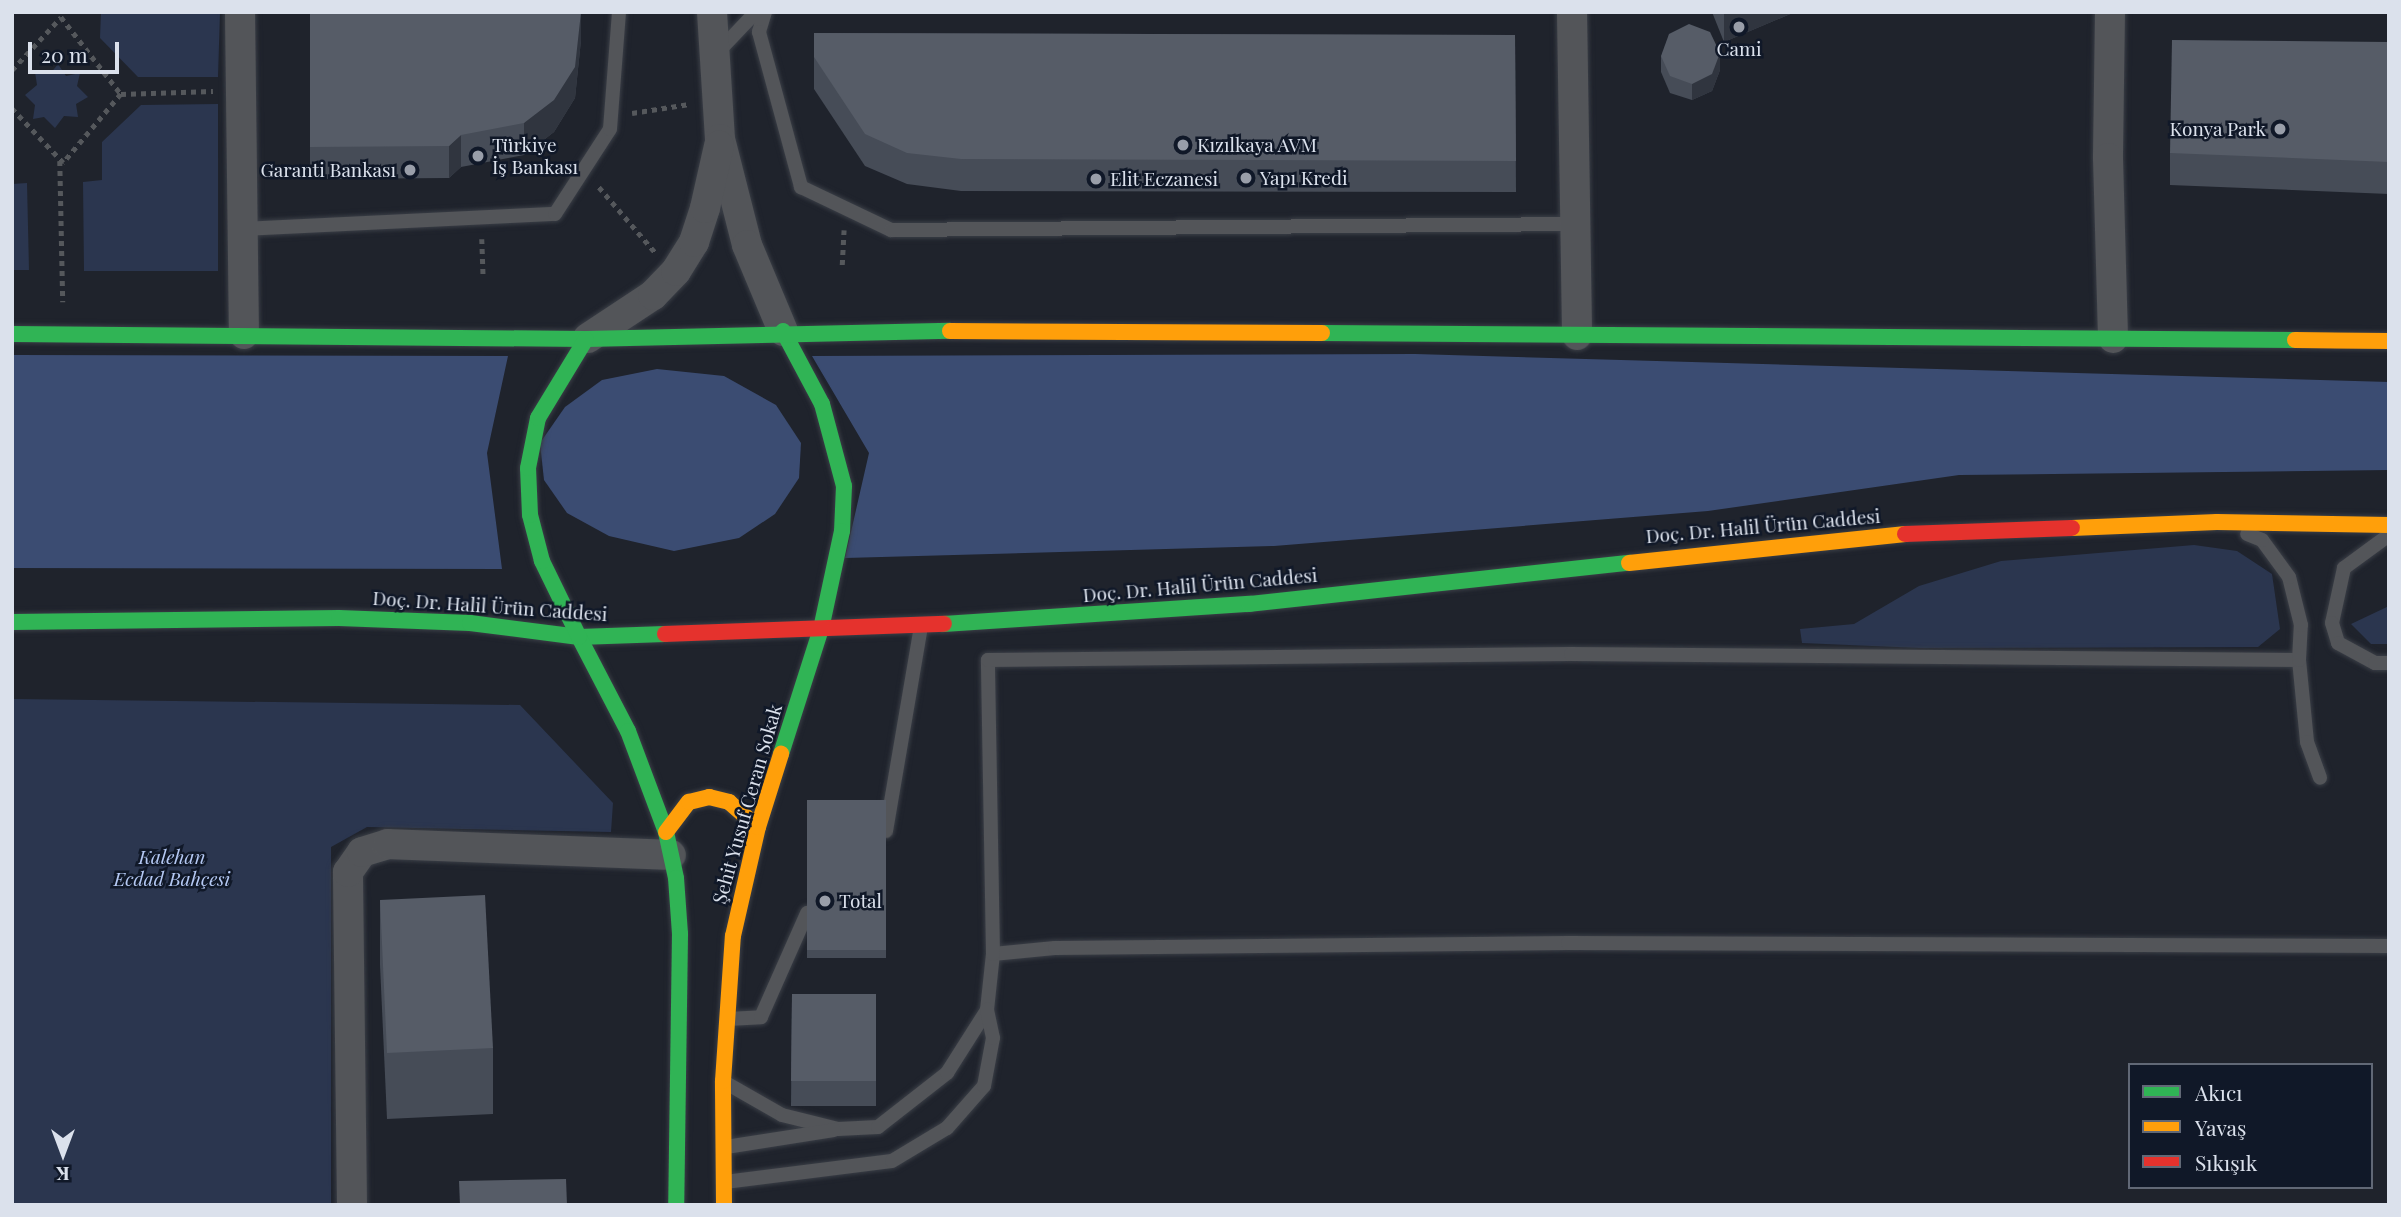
<!DOCTYPE html>
<meta charset="utf-8">
<style>
body{margin:0}
#map{position:relative;width:2401px;height:1217px;overflow:hidden;background:#1f232c;font-family:"Playfair Display",serif}
div>[style]{position:absolute}
.green>*{inset:0;background:#2b364f}
.forest>*{inset:0;background:#3b4c72}
.path>*{height:4.5px;margin-top:-2.25px;transform-origin:0;background:repeating-linear-gradient(90deg,#55585c 0 5px,transparent 0 10px)}
.roads{filter:drop-shadow(0 0 2px #3a3e46) drop-shadow(0 0 2px #3a3e46)}
.lane>*{height:14px;margin:-7px;padding:0 7px;transform-origin:7px;border-radius:7px;background:#535559}
.street>*{height:30px;margin:-15px;padding:0 15px;transform-origin:15px;border-radius:15px;background:#535559}
.fast>*{height:16px;margin:-8px;padding:0 8px;transform-origin:8px;border-radius:8px;background:#30b455}
.slow>*{height:16px;margin:-8px;padding:0 8px;transform-origin:8px;border-radius:8px;background:#ff9f0a}
.jam>*{height:16px;margin:-8px;padding:0 8px;transform-origin:8px;border-radius:8px;background:#e5322d}
.wall>*{inset:0;background:#464c57}
.shaded-wall>*{inset:0;background:#30353f}
.building>*{inset:0;background:#565c67}
.dots>*{width:19px;height:19px;translate:-50% -50%;box-sizing:border-box;border:4px solid #101828;border-radius:50%}
span{translate:-50% -50%;white-space:nowrap;text-align:center;line-height:1.15;-webkit-text-stroke:5px #101828;paint-order:stroke}
.poi-label{font-size:19px;color:#dbe1ec}
.right{translate:-100% -50%;text-align:right}
.left{translate:0 -50%;text-align:left}
.street-label{font-size:19px;color:#dbe1ec}
.park-label{font-size:19px;color:#b5c9f4;font-style:italic}
.frame{position:absolute;inset:0;border:14px solid #dbe1ec;pointer-events:none}
.legend{position:absolute;left:2128px;top:1063px;width:245px;height:126px;box-sizing:border-box;background:#101828;border:2px solid #616876;margin:0;padding:9px 12px;list-style:none;font-size:21px;color:#dbe1ec}
.legend li{display:flex;align-items:center;gap:14px;height:35px}
.legend b{width:35px;border:2px solid #616876}
.north{position:absolute;left:28px;top:1119px;width:70px;height:70px;-webkit-text-stroke:5px #101828;paint-order:stroke;rotate:180deg;font-size:19px;font-weight:700;line-height:28px;text-align:center;color:#dbe1ec}
.north::after{content:'';display:block;margin:auto;width:24px;height:32px;background:#dbe1ec;clip-path:polygon(50% 0,100% 100%,50% 72%,0 100%)}
.scale{position:absolute;left:28px;top:42px;width:91px;height:32px;box-sizing:border-box;border:4px solid #dbe1ec;border-top:0;padding-left:9px;font-size:21px;line-height:24px;white-space:nowrap;color:#dbe1ec;-webkit-text-stroke:5px #101828;paint-order:stroke}
</style>
<div id="map">
<div class="green">
<i style="clip-path:polygon(101px 12px,220px 12px,218px 77px,138px 77px,100px 38px)"></i>
<i style="clip-path:polygon(58px 64px,66px 76px,80px 73px,77px 86px,88px 97px,76px 104px,78px 117px,64px 116px,55px 128px,44px 117px,33px 119px,35px 105px,25px 95px,37px 85px,35px 72px,50px 74px)"></i>
<i style="clip-path:polygon(218px 104px,218px 271px,84px 271px,83px 182px,102px 180px,102px 142px,141px 105px)"></i>
<i style="clip-path:polygon(27px 183px,29px 270px,12px 270px,12px 184px)"></i>
<i style="clip-path:polygon(2194px 545px,2237px 551px,2272px 574px,2280px 629px,2258px 647px,1919px 648px,1802px 643px,1800px 629px,1854px 624px,1919px 586px,2001px 561px)"></i>
<i style="clip-path:polygon(2389px 606px,2389px 644px,2371px 644px,2351px 624px)"></i>
<i style="clip-path:polygon(12px 699px,520px 705px,613px 803px,611px 832px,367px 827px,331px 847px,331px 1205px,12px 1205px)"></i>
</div>
<div class="forest">
<i style="clip-path:polygon(1415px 354px,2389px 382px,2389px 470px,1959px 475px,1708px 511px,1274px 546px,845px 558px,869px 453px,812px 356px)"></i>
<i style="clip-path:polygon(12px 355px,508px 356px,487px 453px,502px 569px,12px 568px)"></i>
<i style="clip-path:polygon(657px 369px,724px 376px,776px 405px,801px 443px,799px 478px,775px 514px,739px 538px,674px 551px,609px 536px,567px 513px,544px 480px,540px 443px,565px 407px,602px 380px)"></i>
</div>
<div class="path">
<i style="left:12px;top:70px;width:72px;rotate:-47.2deg"></i>
<i style="left:61px;top:17px;width:98px;rotate:52.1deg"></i>
<i style="left:121px;top:94px;width:90px;rotate:130deg"></i>
<i style="left:63px;top:163px;width:74px;rotate:-133.4deg"></i>
<i style="left:121px;top:94px;width:92px;rotate:-1.9deg"></i>
<i style="left:632px;top:113px;width:58px;rotate:-9deg"></i>
<i style="left:60px;top:161px;width:141px;rotate:88.8deg"></i>
<i style="left:599px;top:187px;width:86px;rotate:49.3deg"></i>
<i style="left:482px;top:239px;width:37px;rotate:88deg"></i>
<i style="left:842px;top:265px;width:35px;rotate:-87deg"></i>
</div>
<div class="roads">
<div class="lane">
<i style="left:765px;top:12px;width:21px;rotate:107deg"></i>
<i style="left:759px;top:32px;width:161px;rotate:74.8deg"></i>
<i style="left:801px;top:187px;width:100px;rotate:25.5deg"></i>
<i style="left:891px;top:230px;width:682px;rotate:-0.5deg"></i>
<i style="left:716px;top:54px;width:58px;rotate:-46.4deg"></i>
<i style="left:244px;top:229px;width:311px;rotate:-2.8deg"></i>
<i style="left:555px;top:214px;width:101px;rotate:-57.1deg"></i>
<i style="left:610px;top:129px;width:117px;rotate:-85.6deg"></i>
<i style="left:2389px;top:535px;width:56px;rotate:143.7deg"></i>
<i style="left:2344px;top:568px;width:56px;rotate:102.3deg"></i>
<i style="left:2332px;top:623px;width:21px;rotate:73deg"></i>
<i style="left:2338px;top:643px;width:42px;rotate:28.4deg"></i>
<i style="left:2375px;top:663px;width:14px"></i>
<i style="left:2299px;top:660px;width:82px;rotate:84.4deg"></i>
<i style="left:2307px;top:742px;width:38px;rotate:70deg"></i>
<i style="left:886px;top:831px;width:208px;rotate:-80.3deg"></i>
<i style="left:993px;top:954px;width:62px;rotate:-5.5deg"></i>
<i style="left:1055px;top:948px;width:513px;rotate:-0.56deg"></i>
<i style="left:1568px;top:943px;width:821px;rotate:0.21deg"></i>
<i style="left:728px;top:1019px;width:33px;rotate:-3deg"></i>
<i style="left:761px;top:1017px;width:114px;rotate:-66.1deg"></i>
<i style="left:726px;top:1083px;width:64px;rotate:29.7deg"></i>
<i style="left:782px;top:1115px;width:58px;rotate:14deg"></i>
<i style="left:838px;top:1129px;width:40px;rotate:-2.9deg"></i>
<i style="left:878px;top:1127px;width:88px;rotate:-38deg"></i>
<i style="left:947px;top:1073px;width:75px;rotate:-57.6deg"></i>
<i style="left:987px;top:1010px;width:56px;rotate:-83.9deg"></i>
<i style="left:993px;top:954px;width:294px;rotate:-91deg"></i>
<i style="left:988px;top:660px;width:583px;rotate:-0.59deg"></i>
<i style="left:1571px;top:654px;width:728px;rotate:0.47deg"></i>
<i style="left:2299px;top:660px;width:35px;rotate:-87deg"></i>
<i style="left:2301px;top:625px;width:49px;rotate:-104deg"></i>
<i style="left:2289px;top:577px;width:46px;rotate:-126.1deg"></i>
<i style="left:2262px;top:540px;width:16px;rotate:-158deg"></i>
<i style="left:726px;top:1147px;width:109px;rotate:-8.9deg"></i>
<i style="left:725px;top:1182px;width:168px;rotate:-7.2deg"></i>
<i style="left:892px;top:1161px;width:64px;rotate:-31deg"></i>
<i style="left:947px;top:1128px;width:56px;rotate:-48.6deg"></i>
<i style="left:984px;top:1086px;width:49px;rotate:-79.4deg"></i>
<i style="left:993px;top:1038px;width:29px;rotate:-102deg"></i>
</div>
<div class="street">
<i style="left:240px;top:12px;width:322px;rotate:89.3deg"></i>
<i style="left:712px;top:12px;width:127px;rotate:86.4deg"></i>
<i style="left:720px;top:139px;width:109px;rotate:75.7deg"></i>
<i style="left:747px;top:245px;width:93px;rotate:67.3deg"></i>
<i style="left:1572px;top:12px;width:323px;rotate:89.1deg"></i>
<i style="left:2110px;top:12px;width:146px;rotate:90.8deg"></i>
<i style="left:2108px;top:158px;width:180px;rotate:88.4deg"></i>
<i style="left:588px;top:338px;width:78px;rotate:-33.5deg"></i>
<i style="left:653px;top:295px;width:33px;rotate:-46deg"></i>
<i style="left:676px;top:271px;width:34px;rotate:-58deg"></i>
<i style="left:694px;top:242px;width:36px;rotate:-72deg"></i>
<i style="left:705px;top:208px;width:64px;rotate:-77.3deg"></i>
<i style="left:352px;top:1205px;width:333px;rotate:-90.7deg"></i>
<i style="left:348px;top:872px;width:24px;rotate:-55deg"></i>
<i style="left:362px;top:852px;width:27px;rotate:-17deg"></i>
<i style="left:388px;top:844px;width:283px;rotate:2.2deg"></i>
</div>
<div class="fast">
<i style="left:783px;top:331px;width:83px;rotate:61.9deg"></i>
<i style="left:822px;top:404px;width:85px;rotate:75deg"></i>
<i style="left:844px;top:486px;width:45px;rotate:92.5deg"></i>
<i style="left:842px;top:531px;width:100px;rotate:102.1deg"></i>
<i style="left:1322px;top:333px;width:973px;rotate:0.41deg"></i>
<i style="left:12px;top:334px;width:574px;rotate:0.5deg"></i>
<i style="left:586px;top:339px;width:364px;rotate:-1.3deg"></i>
<i style="left:12px;top:622px;width:327px;rotate:-0.7deg"></i>
<i style="left:339px;top:618px;width:131px;rotate:2.2deg"></i>
<i style="left:470px;top:623px;width:110px;rotate:7.3deg"></i>
<i style="left:579px;top:637px;width:86px;rotate:-2deg"></i>
<i style="left:944px;top:624px;width:306px;rotate:-3.8deg"></i>
<i style="left:1249px;top:604px;width:382px;rotate:-6.2deg"></i>
<i style="left:579px;top:637px;width:106px;rotate:62.5deg"></i>
<i style="left:628px;top:731px;width:108px;rotate:69.4deg"></i>
<i style="left:666px;top:832px;width:47px;rotate:77.7deg"></i>
<i style="left:676px;top:878px;width:56px;rotate:85.9deg"></i>
<i style="left:680px;top:934px;width:271px;rotate:90.8deg"></i>
<i style="left:579px;top:637px;width:85px;rotate:-116deg"></i>
<i style="left:542px;top:561px;width:48px;rotate:-104.6deg"></i>
<i style="left:530px;top:515px;width:47px;rotate:-92.4deg"></i>
<i style="left:528px;top:468px;width:51px;rotate:-78.7deg"></i>
<i style="left:538px;top:418px;width:92px;rotate:-58.7deg"></i>
<i style="left:781px;top:754px;width:131px;rotate:-72.3deg"></i>
</div>
<div class="slow">
<i style="left:950px;top:331px;width:372px;rotate:0.3deg"></i>
<i style="left:2295px;top:340px;width:94px;rotate:0.6deg"></i>
<i style="left:2072px;top:528px;width:145px;rotate:-2.4deg"></i>
<i style="left:2217px;top:522px;width:172px;rotate:1deg"></i>
<i style="left:1629px;top:563px;width:278px;rotate:-6deg"></i>
<i style="left:666px;top:832px;width:38px;rotate:-53deg"></i>
<i style="left:689px;top:802px;width:21px;rotate:-14deg"></i>
<i style="left:709px;top:797px;width:21px;rotate:14deg"></i>
<i style="left:729px;top:802px;width:38px;rotate:41deg"></i>
<i style="left:724px;top:1205px;width:124px;rotate:-90.5deg"></i>
<i style="left:723px;top:1081px;width:145px;rotate:-86.1deg"></i>
<i style="left:733px;top:936px;width:112px;rotate:-77.1deg"></i>
<i style="left:758px;top:827px;width:77px;rotate:-72.5deg"></i>
</div>
<div class="jam">
<i style="left:1905px;top:534px;width:167px;rotate:-2.1deg"></i>
<i style="left:665px;top:634px;width:279px;rotate:-2.1deg"></i>
</div>
</div>
<div class="wall">
<i style="clip-path:polygon(310px 12px,581px 40px,575px 98px,554px 132px,524px 155px,461px 167px,449px 178px,310px 179px)"></i>
<i style="clip-path:polygon(1712px 12px,1795px 12px,1724px 42px)"></i>
<i style="clip-path:polygon(814px 33px,1515px 35px,1516px 192px,961px 191px,907px 184px,865px 166px,814px 89px)"></i>
<i style="clip-path:polygon(2389px 42px,2389px 194px,2170px 185px,2170px 153px)"></i>
<i style="clip-path:polygon(1661px 56px,1720px 70px,1712px 91px,1692px 100px,1670px 93px,1661px 72px)"></i>
<i style="clip-path:polygon(807px 800px,886px 800px,886px 958px,807px 958px)"></i>
<i style="clip-path:polygon(380px 900px,493px 1048px,493px 1114px,387px 1119px,380px 965px)"></i>
<i style="clip-path:polygon(792px 994px,876px 994px,876px 1106px,791px 1106px)"></i>
</div>
<div class="shaded-wall">
<i style="clip-path:polygon(581px 12px,581px 40px,575px 98px,554px 132px,524px 155px,524px 123px)"></i>
<i style="clip-path:polygon(1724px 12px,1795px 12px,1724px 42px)"></i>
<i style="clip-path:polygon(1720px 53px,1720px 70px,1712px 91px,1692px 100px,1692px 84px)"></i>
<i style="clip-path:polygon(461px 135px,461px 167px,449px 178px,449px 146px)"></i>
</div>
<div class="building">
<i style="clip-path:polygon(310px 12px,581px 12px,575px 67px,554px 100px,524px 123px,461px 135px,449px 146px,310px 147px)"></i>
<i style="clip-path:polygon(1689px 24px,1710px 32px,1720px 53px,1712px 74px,1692px 84px,1670px 76px,1661px 56px,1669px 34px)"></i>
<i style="clip-path:polygon(814px 33px,1515px 35px,1516px 161px,961px 159px,907px 153px,865px 134px,814px 57px)"></i>
<i style="clip-path:polygon(2172px 40px,2389px 42px,2389px 162px,2170px 153px)"></i>
<i style="clip-path:polygon(807px 800px,886px 800px,886px 950px,807px 950px)"></i>
<i style="clip-path:polygon(485px 895px,493px 1048px,387px 1053px,380px 900px)"></i>
<i style="clip-path:polygon(792px 994px,876px 994px,876px 1081px,791px 1081px)"></i>
<i style="clip-path:polygon(566px 1179px,567px 1205px,460px 1205px,459px 1181px)"></i>
</div>
<div class="dots">
<i style="left:1739px;top:27px;background:#999ea9"></i>
<i style="left:2280px;top:129px;background:#999ea9"></i>
<i style="left:1183px;top:145px;background:#999ea9"></i>
<i style="left:478px;top:156px;background:#999ea9"></i>
<i style="left:410px;top:170px;background:#999ea9"></i>
<i style="left:1246px;top:178px;background:#999ea9"></i>
<i style="left:1096px;top:179px;background:#999ea9"></i>
<i style="left:825px;top:901px;background:#999ea9"></i>
</div>
<div class="poi-label">
<span style="left:1739px;top:49px">Cami</span>
<span class="right" style="left:2266px;top:129px">Konya Park</span>
<span class="left" style="left:492px;top:156px">Türkiye<br>İş Bankası</span>
<span class="left" style="left:1197px;top:145px">Kızılkaya AVM</span>
<span class="right" style="left:396px;top:170px">Garanti Bankası</span>
<span class="left" style="left:1260px;top:178px">Yapı Kredi</span>
<span class="left" style="left:1110px;top:179px">Elit Eczanesi</span>
<span class="left" style="left:839px;top:901px">Total</span>
</div>
<div class="street-label">
<span style="left:1763px;top:526px;rotate:-5deg">Doç. Dr. Halil Ürün Caddesi</span>
<span style="left:1200px;top:585px;rotate:-5deg">Doç. Dr. Halil Ürün Caddesi</span>
<span style="left:490px;top:606px;rotate:4deg">Doç. Dr. Halil Ürün Caddesi</span>
<span style="left:747px;top:804px;rotate:-74deg">Şehit Yusuf Ceran Sokak</span>
</div>
<div class="park-label">
<span style="left:172px;top:868px">Kalehan<br>Ecdad Bahçesi</span>
</div>
<div class="frame"></div>
<ul class="legend">
<li><b style="height:9px;background:#30b455"></b>Akıcı</li>
<li><b style="height:9px;background:#ff9f0a"></b>Yavaş</li>
<li><b style="height:9px;background:#e5322d"></b>Sıkışık</li>
</ul>
<div class="north">K</div>
<div class="scale">20 m</div>
</div>
